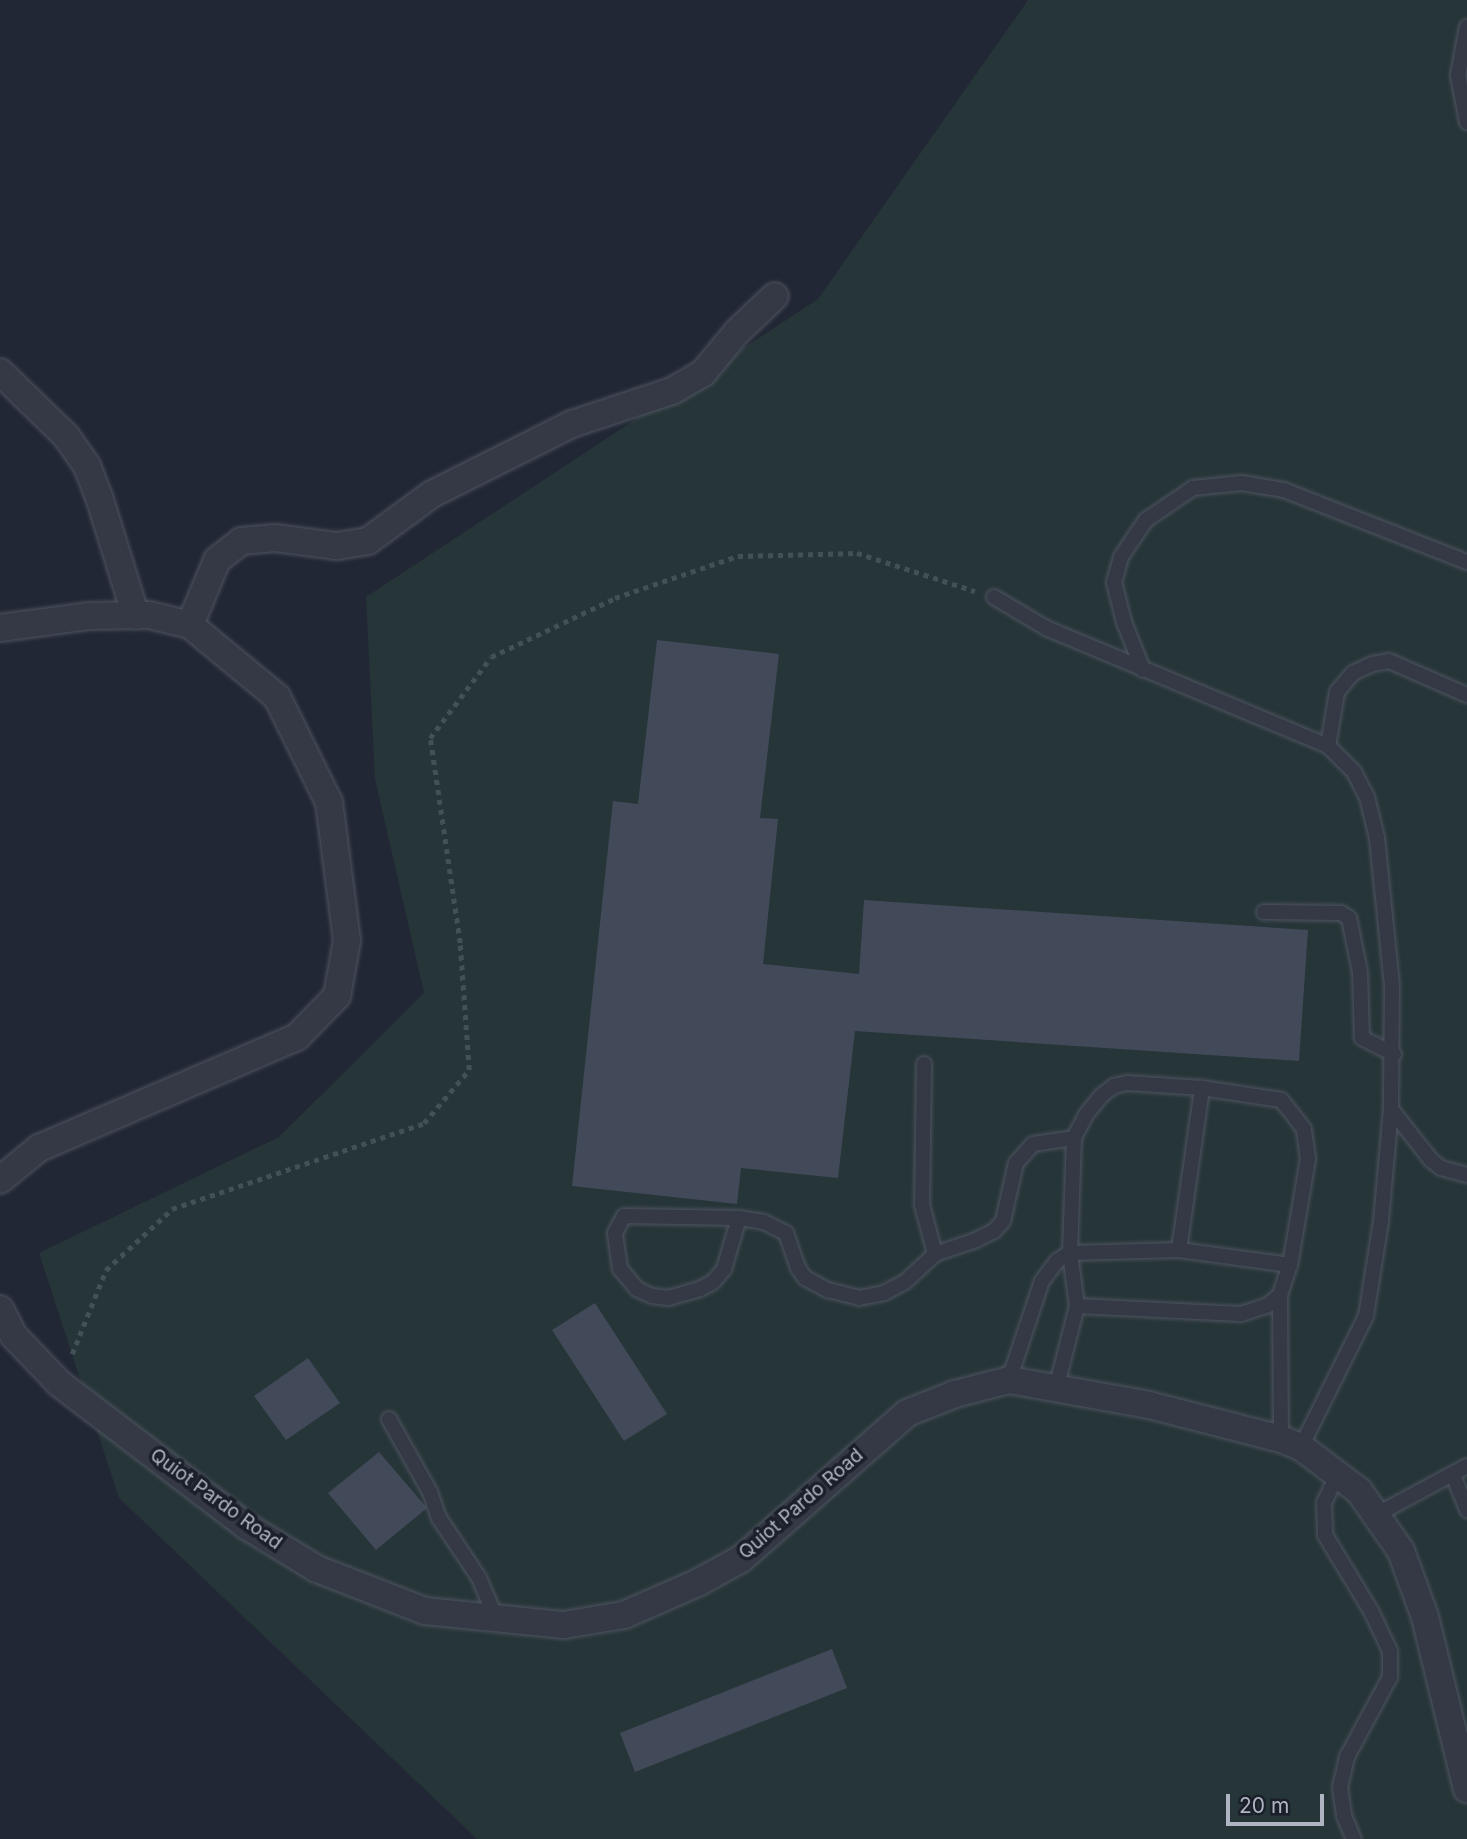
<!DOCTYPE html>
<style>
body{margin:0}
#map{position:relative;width:1467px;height:1839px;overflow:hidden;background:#212734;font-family:Inter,sans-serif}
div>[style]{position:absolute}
.green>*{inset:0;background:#263538}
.building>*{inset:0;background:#424a59}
.path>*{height:4.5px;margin-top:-2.25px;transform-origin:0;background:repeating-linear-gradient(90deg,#425155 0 5px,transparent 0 10px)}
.roads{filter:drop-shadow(0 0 2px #4e5460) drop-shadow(0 0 2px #4e5460)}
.lane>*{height:14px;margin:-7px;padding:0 7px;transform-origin:7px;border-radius:7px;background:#343945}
.street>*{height:26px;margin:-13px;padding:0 13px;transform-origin:13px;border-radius:13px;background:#343945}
span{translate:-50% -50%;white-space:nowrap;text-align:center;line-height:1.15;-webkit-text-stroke:7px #1a1f29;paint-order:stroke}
.street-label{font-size:19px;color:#aeb4c2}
.scale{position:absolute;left:1226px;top:1794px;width:98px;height:32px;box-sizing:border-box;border:4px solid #aeb4c2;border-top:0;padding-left:9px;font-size:21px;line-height:24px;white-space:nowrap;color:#aeb4c2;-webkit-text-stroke:5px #1a1f29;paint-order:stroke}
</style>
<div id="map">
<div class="green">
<i style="clip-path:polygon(1028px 0,1467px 0,1467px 1839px,477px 1839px,119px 1498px,39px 1253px,279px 1137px,424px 993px,375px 779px,366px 597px,818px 299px)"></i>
</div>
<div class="building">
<i style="clip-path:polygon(657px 640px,779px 654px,760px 818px,778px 819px,763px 964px,859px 974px,864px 900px,1308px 930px,1299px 1061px,855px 1031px,838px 1178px,741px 1168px,737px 1204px,572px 1186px,613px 801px,638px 804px)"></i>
<i style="clip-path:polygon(595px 1303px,667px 1414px,624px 1441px,552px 1330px)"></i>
<i style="clip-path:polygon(308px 1358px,340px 1403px,286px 1440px,254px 1396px)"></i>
<i style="clip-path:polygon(379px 1452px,427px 1508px,376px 1550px,328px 1493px)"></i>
<i style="clip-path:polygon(832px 1649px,847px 1688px,635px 1772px,620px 1733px)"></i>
</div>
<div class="path">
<i style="left:72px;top:1354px;width:91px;rotate:-68deg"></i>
<i style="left:106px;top:1270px;width:90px;rotate:-42.7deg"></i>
<i style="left:172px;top:1209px;width:266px;rotate:-18.8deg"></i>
<i style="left:424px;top:1123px;width:70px;rotate:-49.7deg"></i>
<i style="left:469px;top:1070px;width:127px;rotate:-94.1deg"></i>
<i style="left:460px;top:943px;width:207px;rotate:-98.3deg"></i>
<i style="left:430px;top:738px;width:101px;rotate:-53deg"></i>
<i style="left:491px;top:657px;width:137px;rotate:-25.4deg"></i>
<i style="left:615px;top:598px;width:130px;rotate:-18.9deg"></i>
<i style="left:738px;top:556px;width:119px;rotate:-1.4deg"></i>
<i style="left:857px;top:553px;width:124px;rotate:17.9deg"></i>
</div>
<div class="roads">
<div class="lane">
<i style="left:1467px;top:27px;width:49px;rotate:100.6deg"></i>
<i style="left:1458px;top:75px;width:48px;rotate:79.2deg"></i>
<i style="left:994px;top:597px;width:61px;rotate:30.8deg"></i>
<i style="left:1046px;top:628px;width:306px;rotate:22.7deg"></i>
<i style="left:1328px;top:746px;width:37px;rotate:45deg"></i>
<i style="left:1354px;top:772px;width:28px;rotate:63deg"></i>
<i style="left:1367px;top:797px;width:42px;rotate:76.3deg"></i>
<i style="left:1377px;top:838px;width:149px;rotate:84.2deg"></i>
<i style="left:1392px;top:986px;width:123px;rotate:90.5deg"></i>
<i style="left:1391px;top:1109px;width:65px;rotate:51.9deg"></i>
<i style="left:1431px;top:1160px;width:13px;rotate:39deg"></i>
<i style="left:1441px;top:1168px;width:27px;rotate:15deg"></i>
<i style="left:1143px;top:670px;width:52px;rotate:-111.6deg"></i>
<i style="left:1124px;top:622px;width:41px;rotate:-104deg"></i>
<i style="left:1114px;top:582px;width:26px;rotate:-74deg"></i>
<i style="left:1121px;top:557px;width:45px;rotate:-56deg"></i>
<i style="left:1146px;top:520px;width:57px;rotate:-34.2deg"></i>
<i style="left:1193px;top:488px;width:49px;rotate:-5.8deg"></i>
<i style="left:1242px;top:483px;width:43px;rotate:9.5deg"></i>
<i style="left:1284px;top:490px;width:197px;rotate:21.5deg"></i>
<i style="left:1328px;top:746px;width:55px;rotate:-80.5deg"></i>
<i style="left:1337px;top:692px;width:25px;rotate:-50deg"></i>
<i style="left:1353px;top:673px;width:21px;rotate:-25deg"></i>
<i style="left:1372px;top:664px;width:17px;rotate:-10deg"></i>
<i style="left:1389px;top:661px;width:85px;rotate:23.6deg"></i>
<i style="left:1264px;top:912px;width:77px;rotate:0.7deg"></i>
<i style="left:1341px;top:913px;width:9px;rotate:32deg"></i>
<i style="left:1349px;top:918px;width:55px;rotate:78.5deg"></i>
<i style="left:1360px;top:972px;width:66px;rotate:88.3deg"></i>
<i style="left:1362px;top:1038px;width:36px;rotate:27deg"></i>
<i style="left:924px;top:1064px;width:141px;rotate:90.8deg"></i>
<i style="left:922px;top:1205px;width:51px;rotate:75.1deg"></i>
<i style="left:739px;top:1218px;width:53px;rotate:106.4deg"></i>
<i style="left:724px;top:1269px;width:17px;rotate:130deg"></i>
<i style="left:713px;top:1282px;width:15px;rotate:152deg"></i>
<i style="left:700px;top:1289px;width:32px;rotate:164deg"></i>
<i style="left:669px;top:1298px;width:17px;rotate:-173deg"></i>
<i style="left:652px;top:1296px;width:17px;rotate:-155deg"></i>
<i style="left:637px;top:1289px;width:26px;rotate:-130deg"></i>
<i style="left:620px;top:1269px;width:36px;rotate:-98deg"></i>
<i style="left:615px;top:1233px;width:19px;rotate:-62deg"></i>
<i style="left:624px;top:1216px;width:115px;rotate:1deg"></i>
<i style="left:739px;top:1218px;width:25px;rotate:9deg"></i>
<i style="left:764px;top:1222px;width:25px;rotate:27deg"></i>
<i style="left:786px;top:1233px;width:37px;rotate:71deg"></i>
<i style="left:798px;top:1268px;width:12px;rotate:55deg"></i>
<i style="left:805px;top:1278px;width:26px;rotate:28deg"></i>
<i style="left:828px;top:1290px;width:32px;rotate:14deg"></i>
<i style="left:859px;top:1298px;width:25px;rotate:-11deg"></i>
<i style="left:884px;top:1293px;width:24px;rotate:-28deg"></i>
<i style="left:905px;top:1282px;width:41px;rotate:-43deg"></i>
<i style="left:935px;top:1254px;width:43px;rotate:-18.9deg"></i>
<i style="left:976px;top:1240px;width:20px;rotate:-27deg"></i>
<i style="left:994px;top:1231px;width:13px;rotate:-48deg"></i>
<i style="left:1003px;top:1221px;width:59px;rotate:-77.4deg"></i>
<i style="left:1016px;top:1163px;width:25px;rotate:-48deg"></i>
<i style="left:1033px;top:1144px;width:41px;rotate:-8.3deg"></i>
<i style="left:1179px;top:1250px;width:164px;rotate:-81.9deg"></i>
<i style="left:1280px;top:1295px;width:144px;rotate:89.6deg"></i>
<i style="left:1009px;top:1380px;width:104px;rotate:-71.6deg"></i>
<i style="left:1042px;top:1281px;width:25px;rotate:-53deg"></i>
<i style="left:1057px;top:1261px;width:15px;rotate:-32deg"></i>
<i style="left:1070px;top:1253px;width:109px;rotate:-1.6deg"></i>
<i style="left:1179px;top:1250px;width:112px;rotate:7.7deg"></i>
<i style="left:1056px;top:1389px;width:86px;rotate:-75.8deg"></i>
<i style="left:1077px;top:1306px;width:164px;rotate:2.8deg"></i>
<i style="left:1241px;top:1314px;width:28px;rotate:-18deg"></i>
<i style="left:1268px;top:1305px;width:16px;rotate:-40deg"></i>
<i style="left:1280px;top:1295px;width:32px;rotate:-72deg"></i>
<i style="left:1290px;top:1265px;width:108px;rotate:-80.4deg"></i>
<i style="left:1308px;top:1159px;width:30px;rotate:-98deg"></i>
<i style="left:1304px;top:1129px;width:37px;rotate:-128deg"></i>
<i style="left:1281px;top:1100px;width:80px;rotate:-171.4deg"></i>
<i style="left:1202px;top:1088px;width:75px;rotate:-176.2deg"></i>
<i style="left:1127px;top:1083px;width:13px;rotate:167deg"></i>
<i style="left:1114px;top:1086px;width:15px;rotate:143deg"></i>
<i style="left:1102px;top:1095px;width:26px;rotate:129deg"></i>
<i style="left:1086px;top:1115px;width:26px;rotate:118deg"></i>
<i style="left:1074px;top:1138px;width:115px;rotate:92deg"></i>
<i style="left:1070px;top:1253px;width:53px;rotate:82.5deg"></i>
<i style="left:389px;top:1419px;width:84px;rotate:60.7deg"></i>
<i style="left:430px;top:1492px;width:28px;rotate:71deg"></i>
<i style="left:439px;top:1518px;width:72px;rotate:56.3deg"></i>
<i style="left:479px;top:1578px;width:43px;rotate:67deg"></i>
<i style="left:1301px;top:1447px;width:146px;rotate:-63.6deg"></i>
<i style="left:1366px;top:1316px;width:96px;rotate:-81deg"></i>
<i style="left:1381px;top:1221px;width:112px;rotate:-84.9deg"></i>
<i style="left:1338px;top:1474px;width:32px;rotate:116deg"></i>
<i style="left:1324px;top:1503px;width:32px;rotate:88deg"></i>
<i style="left:1325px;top:1535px;width:89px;rotate:58.8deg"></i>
<i style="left:1371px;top:1611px;width:44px;rotate:64.6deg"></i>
<i style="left:1390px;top:1651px;width:26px;rotate:90deg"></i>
<i style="left:1390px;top:1677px;width:91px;rotate:118.3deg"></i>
<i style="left:1347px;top:1757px;width:31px;rotate:103deg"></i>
<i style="left:1340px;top:1787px;width:29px;rotate:82deg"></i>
<i style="left:1344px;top:1816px;width:25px;rotate:67deg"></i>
<i style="left:1453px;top:1475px;width:38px;rotate:68deg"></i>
<i style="left:1376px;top:1515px;width:103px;rotate:-28.3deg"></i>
</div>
<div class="street">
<i style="left:0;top:372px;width:92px;rotate:44.1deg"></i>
<i style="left:66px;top:436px;width:37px;rotate:55deg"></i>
<i style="left:87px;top:466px;width:36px;rotate:69deg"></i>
<i style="left:100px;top:500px;width:121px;rotate:72.8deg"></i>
<i style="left:190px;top:625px;width:70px;rotate:-67.4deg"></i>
<i style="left:217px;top:560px;width:31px;rotate:-38deg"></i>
<i style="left:241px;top:541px;width:34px;rotate:-5deg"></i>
<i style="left:275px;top:538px;width:63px;rotate:7.4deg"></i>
<i style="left:337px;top:546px;width:31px;rotate:-9deg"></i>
<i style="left:368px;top:541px;width:79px;rotate:-36.3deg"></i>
<i style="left:432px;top:494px;width:157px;rotate:-26.6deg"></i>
<i style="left:572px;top:424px;width:105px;rotate:-18.3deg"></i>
<i style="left:672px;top:391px;width:36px;rotate:-30deg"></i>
<i style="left:703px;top:373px;width:53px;rotate:-50.3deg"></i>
<i style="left:737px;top:332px;width:52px;rotate:-43.5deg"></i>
<i style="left:0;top:628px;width:91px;rotate:-7.6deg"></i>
<i style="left:90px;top:616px;width:59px;rotate:-1deg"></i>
<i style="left:149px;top:615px;width:42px;rotate:13.7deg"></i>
<i style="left:190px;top:625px;width:113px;rotate:39.6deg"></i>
<i style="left:277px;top:697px;width:117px;rotate:63.7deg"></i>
<i style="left:329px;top:802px;width:139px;rotate:82.6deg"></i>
<i style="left:347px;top:940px;width:57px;rotate:100.1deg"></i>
<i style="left:337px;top:996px;width:57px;rotate:134.3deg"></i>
<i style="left:297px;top:1037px;width:281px;rotate:156.7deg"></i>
<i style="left:39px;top:1148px;width:50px;rotate:140.6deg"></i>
<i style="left:0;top:1309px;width:30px;rotate:63deg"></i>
<i style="left:14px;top:1336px;width:66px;rotate:46.2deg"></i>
<i style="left:60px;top:1384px;width:236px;rotate:37.3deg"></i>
<i style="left:248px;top:1527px;width:81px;rotate:31.3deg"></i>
<i style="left:317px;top:1569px;width:116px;rotate:21.3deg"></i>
<i style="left:425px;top:1611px;width:140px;rotate:5.8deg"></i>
<i style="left:564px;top:1625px;width:61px;rotate:-9.5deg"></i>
<i style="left:624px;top:1615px;width:82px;rotate:-23.7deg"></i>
<i style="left:699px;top:1582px;width:48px;rotate:-28.7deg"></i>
<i style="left:741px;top:1559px;width:221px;rotate:-41.3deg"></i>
<i style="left:907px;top:1413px;width:52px;rotate:-21.6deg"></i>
<i style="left:955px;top:1394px;width:56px;rotate:-14.5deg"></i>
<i style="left:1009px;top:1380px;width:142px;rotate:10.1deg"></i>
<i style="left:1149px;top:1405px;width:136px;rotate:14.4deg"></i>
<i style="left:1281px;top:1439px;width:22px;rotate:22deg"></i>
<i style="left:1301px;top:1447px;width:73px;rotate:37.2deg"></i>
<i style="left:1359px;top:1491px;width:73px;rotate:55deg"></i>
<i style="left:1401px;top:1551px;width:70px;rotate:70deg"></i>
<i style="left:1425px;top:1617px;width:177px;rotate:76.3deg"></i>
</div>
</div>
<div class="street-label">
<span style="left:216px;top:1499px;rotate:36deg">Quiot Pardo Road</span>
<span style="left:801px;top:1504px;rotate:-41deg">Quiot Pardo Road</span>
</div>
<div class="scale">20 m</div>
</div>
